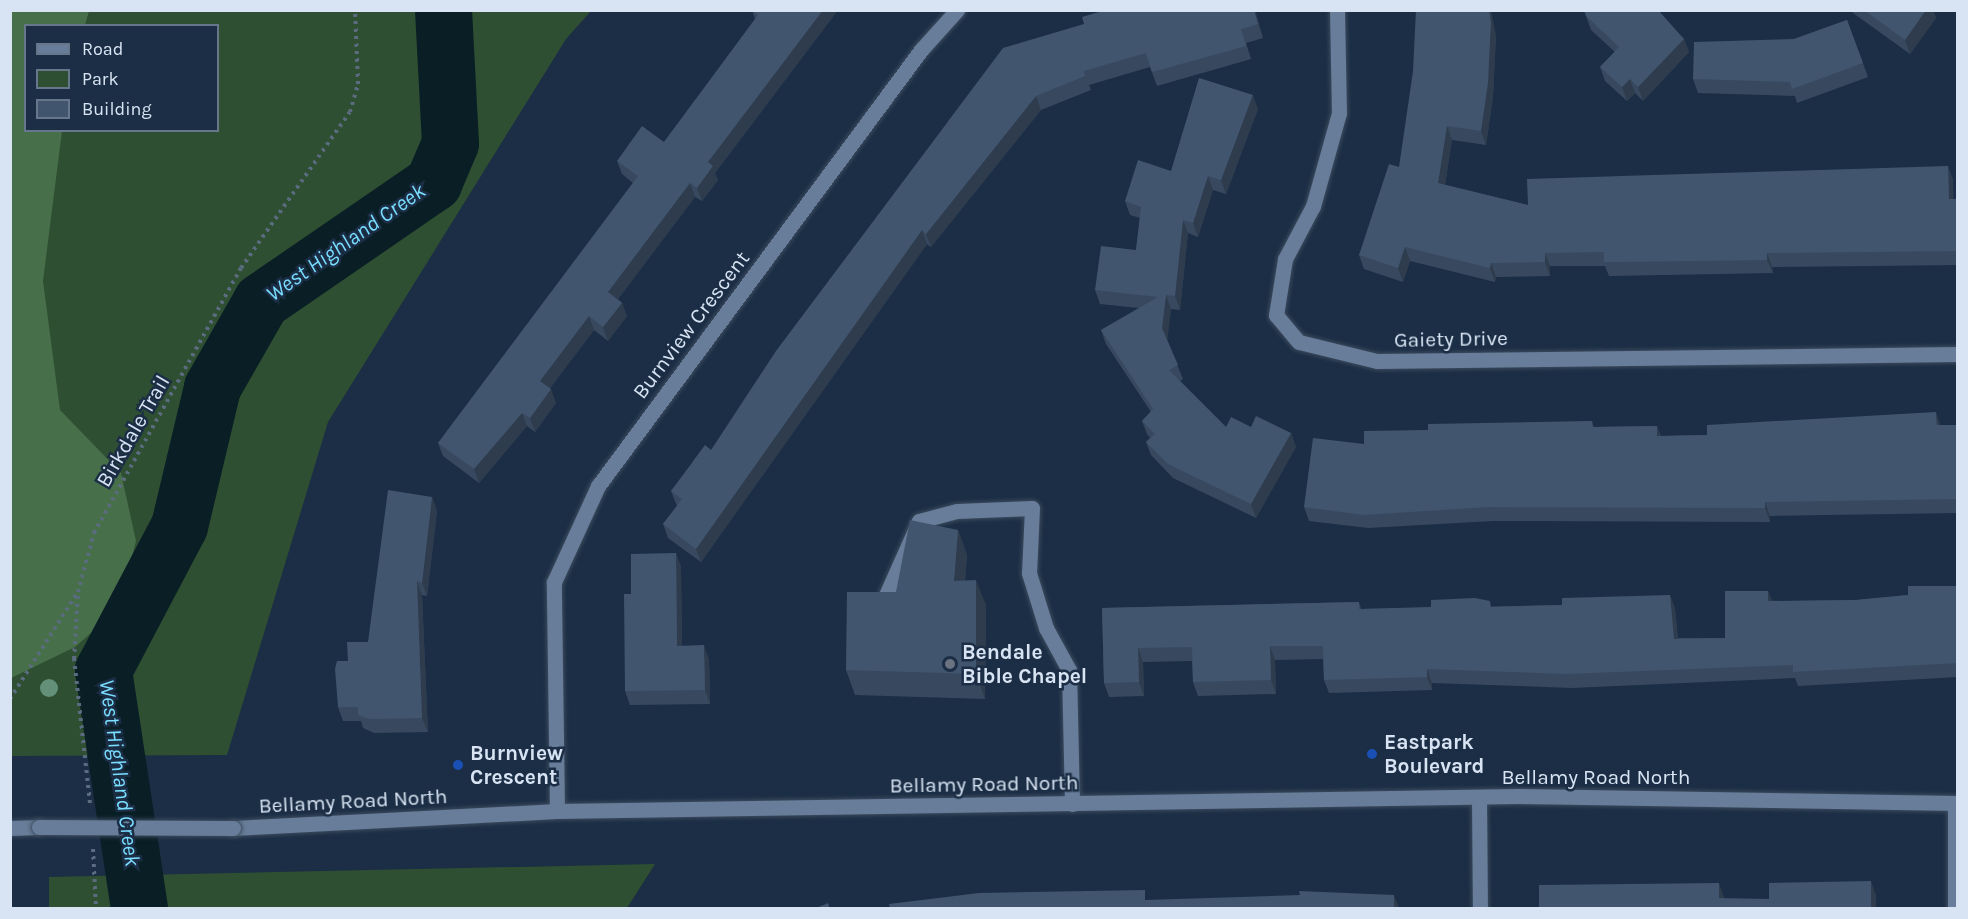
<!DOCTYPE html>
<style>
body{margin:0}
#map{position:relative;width:1968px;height:919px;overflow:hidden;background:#1b2e45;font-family:Karla,sans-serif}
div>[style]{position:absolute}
.green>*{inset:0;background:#2f4f32}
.forest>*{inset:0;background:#47704a}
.river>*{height:57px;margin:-28.5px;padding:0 28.5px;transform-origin:28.5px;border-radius:28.5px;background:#091e25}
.path>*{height:4px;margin-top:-2px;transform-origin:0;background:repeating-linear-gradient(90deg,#5b6b80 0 3px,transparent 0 7.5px)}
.roads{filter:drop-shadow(0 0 2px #3c4b5e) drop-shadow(0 0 2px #3c4b5e)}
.service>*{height:15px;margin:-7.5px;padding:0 7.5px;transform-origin:7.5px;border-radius:7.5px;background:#687d99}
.minor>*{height:15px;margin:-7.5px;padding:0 7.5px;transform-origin:7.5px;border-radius:7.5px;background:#687d99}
.tertiary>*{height:15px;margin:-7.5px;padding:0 7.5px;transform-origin:7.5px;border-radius:7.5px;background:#687d99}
.bridges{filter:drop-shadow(0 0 2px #3c4b5e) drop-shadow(0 0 2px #3c4b5e)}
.tertiary-bridge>*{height:15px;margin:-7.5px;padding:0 7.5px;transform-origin:7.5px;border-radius:7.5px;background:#687d99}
.trees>*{width:18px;height:18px;margin:-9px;border-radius:50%;background:#649079}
.wall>*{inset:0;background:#38495f}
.shaded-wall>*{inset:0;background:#2e3c4d}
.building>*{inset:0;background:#41556e}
.dots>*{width:16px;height:16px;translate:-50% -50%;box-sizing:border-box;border:3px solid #1b2e45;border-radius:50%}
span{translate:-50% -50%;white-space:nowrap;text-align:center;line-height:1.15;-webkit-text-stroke:5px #1b2e45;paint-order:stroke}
.street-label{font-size:21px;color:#d8e4f3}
.poi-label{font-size:21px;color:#d8e4f3;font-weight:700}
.left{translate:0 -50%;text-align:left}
.water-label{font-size:22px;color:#79deff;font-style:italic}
.frame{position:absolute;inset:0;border:12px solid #d8e4f3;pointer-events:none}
.legend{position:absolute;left:24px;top:24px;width:195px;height:108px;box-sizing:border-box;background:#1b2e45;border:2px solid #67778b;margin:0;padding:8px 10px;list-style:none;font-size:18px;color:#d8e4f3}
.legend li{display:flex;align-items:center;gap:12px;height:30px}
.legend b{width:30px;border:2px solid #67778b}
</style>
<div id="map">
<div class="green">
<i style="clip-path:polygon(evenodd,10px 11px,591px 11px,566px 39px,328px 422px,227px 755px,11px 756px,10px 11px,26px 26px,218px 26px,218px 130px,26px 130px,26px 26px)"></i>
<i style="clip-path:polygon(655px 864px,627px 908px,49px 908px,49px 877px)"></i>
</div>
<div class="forest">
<i style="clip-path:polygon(11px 10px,89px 11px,85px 25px,26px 26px,26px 130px,62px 131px,43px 281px,60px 410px,121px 473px,136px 541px,119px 608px,75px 647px,11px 678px)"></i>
</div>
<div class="river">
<i style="left:139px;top:908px;width:241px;rotate:-98.6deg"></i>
<i style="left:103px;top:670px;width:163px;rotate:-62.2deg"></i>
<i style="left:179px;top:526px;width:143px;rotate:-76.6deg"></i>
<i style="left:212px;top:387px;width:99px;rotate:-60.3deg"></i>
<i style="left:261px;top:301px;width:209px;rotate:-34.5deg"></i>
<i style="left:433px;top:183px;width:43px;rotate:-67deg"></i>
<i style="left:450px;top:143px;width:133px;rotate:-93deg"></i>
</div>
<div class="path">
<i style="left:10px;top:699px;width:125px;rotate:-57.7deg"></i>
<i style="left:90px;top:803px;width:145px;rotate:-96.3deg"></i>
<i style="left:74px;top:659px;width:67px;rotate:-86.6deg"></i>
<i style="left:78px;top:592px;width:61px;rotate:-74.8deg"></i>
<i style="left:94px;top:533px;width:303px;rotate:-61deg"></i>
<i style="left:241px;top:268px;width:190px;rotate:-55.1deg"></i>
<i style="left:350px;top:112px;width:29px;rotate:-74deg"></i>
<i style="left:358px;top:84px;width:74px;rotate:-92.3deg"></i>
<i style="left:93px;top:849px;width:59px;rotate:87.1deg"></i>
</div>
<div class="roads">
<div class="service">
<i style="left:886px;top:595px;width:81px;rotate:-66deg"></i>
<i style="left:919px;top:521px;width:39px;rotate:-15deg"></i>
<i style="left:957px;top:511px;width:75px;rotate:-2.3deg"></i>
<i style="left:1032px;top:508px;width:65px;rotate:92.6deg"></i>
<i style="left:1029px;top:573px;width:58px;rotate:72.8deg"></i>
<i style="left:1046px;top:628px;width:48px;rotate:61.3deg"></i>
<i style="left:1069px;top:670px;width:134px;rotate:88.7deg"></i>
</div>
<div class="minor">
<i style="left:1337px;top:10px;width:103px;rotate:88.9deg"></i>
<i style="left:1339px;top:113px;width:97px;rotate:105.6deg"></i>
<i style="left:1313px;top:206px;width:60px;rotate:117.8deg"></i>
<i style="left:1285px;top:259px;width:57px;rotate:99.1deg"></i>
<i style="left:1276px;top:315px;width:35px;rotate:50deg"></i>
<i style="left:1299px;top:342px;width:80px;rotate:13.7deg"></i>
<i style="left:1377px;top:361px;width:581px;rotate:-0.69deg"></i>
<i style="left:1479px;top:798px;width:110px;rotate:89.5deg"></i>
<i style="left:557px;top:811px;width:229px;rotate:-90.8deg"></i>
<i style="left:554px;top:582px;width:106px;rotate:-65.4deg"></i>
<i style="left:598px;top:486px;width:543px;rotate:-53.47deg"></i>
<i style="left:921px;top:50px;width:54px;rotate:-48deg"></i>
<i style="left:1955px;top:908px;width:105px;rotate:-90deg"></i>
</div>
<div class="tertiary">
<i style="left:10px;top:828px;width:29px;rotate:-2deg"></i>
<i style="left:233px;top:828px;width:324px;rotate:-3deg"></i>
<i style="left:557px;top:811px;width:961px;rotate:-0.89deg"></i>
<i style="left:1518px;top:796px;width:440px;rotate:0.9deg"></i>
</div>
</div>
<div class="bridges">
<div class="tertiary-bridge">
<i style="left:39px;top:827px;width:194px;rotate:0.3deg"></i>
</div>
</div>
<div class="trees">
<i style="left:49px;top:688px"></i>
</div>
<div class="wall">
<i style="clip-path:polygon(752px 10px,838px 10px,715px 173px,718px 180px,702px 201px,695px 197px,618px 299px,622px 303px,627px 316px,608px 341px,594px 330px,550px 388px,556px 403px,535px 432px,527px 426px,479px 483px,443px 456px,438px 443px,633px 183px,622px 174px,617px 161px,664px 142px,755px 19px)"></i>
<i style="clip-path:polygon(1106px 10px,1255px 10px,1263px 38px,1246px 43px,1251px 59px,1157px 86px,1150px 67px,1089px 85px,1091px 90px,1041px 110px,931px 247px,927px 244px,701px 562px,668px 538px,663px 524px,677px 506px,671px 491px,711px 450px,1084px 24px)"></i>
<i style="clip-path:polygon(1584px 10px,1684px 39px,1689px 52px,1643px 101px,1635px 93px,1627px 101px,1605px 81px,1600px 67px,1615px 52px,1591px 30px)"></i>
<i style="clip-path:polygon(1852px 10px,1933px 10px,1936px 18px,1910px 54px,1853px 13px)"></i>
<i style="clip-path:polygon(1847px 20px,1868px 77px,1797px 103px,1795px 96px,1698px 93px,1693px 79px,1794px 39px)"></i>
<i style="clip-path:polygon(1496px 35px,1493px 97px,1486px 145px,1452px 140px,1445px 185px,1528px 205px,1948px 166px,1953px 180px,1953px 199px,1958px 199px,1958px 265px,1772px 267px,1773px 273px,1609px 276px,1605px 266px,1550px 266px,1550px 276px,1496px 277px,1495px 282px,1410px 261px,1403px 282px,1364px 269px,1359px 255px,1399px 167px)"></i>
<i style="clip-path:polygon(1258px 109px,1226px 194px,1213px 190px,1198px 237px,1188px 233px,1180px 310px,1171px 309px,1167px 340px,1183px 379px,1180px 381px,1226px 427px,1251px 427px,1291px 433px,1296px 447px,1256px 518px,1173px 478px,1151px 455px,1146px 442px,1150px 438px,1147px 434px,1142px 421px,1151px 412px,1106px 344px,1101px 330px,1139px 308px,1100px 304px,1095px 290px,1136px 250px,1140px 218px,1130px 215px,1125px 201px,1171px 171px)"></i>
<i style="clip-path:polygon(1592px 421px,1594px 427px,1657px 426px,1661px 436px,1707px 435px,1958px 425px,1958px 513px,1770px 516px,1770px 522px,1493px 521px,1368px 528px,1309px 521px,1304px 507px,1364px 444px,1428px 430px)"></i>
<i style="clip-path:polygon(432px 497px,437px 511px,427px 596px,422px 595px,428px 732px,374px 733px,363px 728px,361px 721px,343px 721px,338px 707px,348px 661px,368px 642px)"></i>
<i style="clip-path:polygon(958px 530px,967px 555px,965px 580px,986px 605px,985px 699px,855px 695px,846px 670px,896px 592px)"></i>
<i style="clip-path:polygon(676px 553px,681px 567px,682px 646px,709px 659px,710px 704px,630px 705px,625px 691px,631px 594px)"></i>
<i style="clip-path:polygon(1958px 586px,1958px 677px,1798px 686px,1795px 678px,1572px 688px,1432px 683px,1432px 690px,1329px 693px,1324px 680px,1323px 659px,1275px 660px,1276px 694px,1198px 696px,1193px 682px,1192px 661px,1143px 662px,1144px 696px,1109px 697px,1104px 683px,1102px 608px,1359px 602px,1361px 609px,1562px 605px,1670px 595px,1675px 609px,1678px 638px,1725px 638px,1768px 591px,1772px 601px,1856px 600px,1908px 595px)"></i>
</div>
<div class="shaded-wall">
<i style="clip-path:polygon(823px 10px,838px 10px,715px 173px,718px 180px,702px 201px,697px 188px,708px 162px)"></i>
<i style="clip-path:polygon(1254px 10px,1255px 10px,1263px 38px,1258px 24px)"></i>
<i style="clip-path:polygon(1489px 10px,1491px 10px,1496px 35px,1493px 97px,1486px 145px,1481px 131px)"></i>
<i style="clip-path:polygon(1926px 10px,1933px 10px,1936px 18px,1910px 54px,1905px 40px)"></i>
<i style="clip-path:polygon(1684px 39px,1689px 52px,1643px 101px,1638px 87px)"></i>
<i style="clip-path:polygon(1630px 79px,1635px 93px,1627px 101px,1622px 87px)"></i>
<i style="clip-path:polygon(1253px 95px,1258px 109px,1226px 194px,1221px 180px)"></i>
<i style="clip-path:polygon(1036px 96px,1041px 110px,931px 247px,926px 234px)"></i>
<i style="clip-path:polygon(1447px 126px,1452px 140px,1443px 197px,1438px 183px)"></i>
<i style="clip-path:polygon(1948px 166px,1953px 180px,1954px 213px,1949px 199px)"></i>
<i style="clip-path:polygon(1208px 176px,1213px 190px,1198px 237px,1193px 223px)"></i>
<i style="clip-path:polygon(690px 183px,695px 197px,613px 306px,608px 292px)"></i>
<i style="clip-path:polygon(1183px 220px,1188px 233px,1180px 310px,1175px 296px)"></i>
<i style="clip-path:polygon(922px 230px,927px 244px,701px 562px,696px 549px)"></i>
<i style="clip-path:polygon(1405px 247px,1410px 261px,1403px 282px,1398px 268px)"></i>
<i style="clip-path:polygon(1545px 253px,1550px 266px,1550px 276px,1545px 262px)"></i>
<i style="clip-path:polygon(1767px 253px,1772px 267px,1773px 273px,1767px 260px)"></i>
<i style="clip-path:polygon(1491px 263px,1496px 277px,1495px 282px,1490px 268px)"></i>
<i style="clip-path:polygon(1166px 295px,1171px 309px,1167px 342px,1162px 328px)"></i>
<i style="clip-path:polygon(622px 303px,627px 316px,608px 341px,603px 327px)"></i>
<i style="clip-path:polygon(589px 316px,594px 330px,545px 395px,540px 381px)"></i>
<i style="clip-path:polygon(551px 389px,556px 403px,535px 432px,530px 418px)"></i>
<i style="clip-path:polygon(1936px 412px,1941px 426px,1937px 425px)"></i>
<i style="clip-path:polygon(522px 413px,527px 426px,479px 483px,474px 469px)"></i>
<i style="clip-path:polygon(1657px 426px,1662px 439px,1657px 436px)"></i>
<i style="clip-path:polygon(1291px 433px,1296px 447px,1256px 518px,1251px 504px)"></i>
<i style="clip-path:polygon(432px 497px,437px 511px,427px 596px,422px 583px)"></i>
<i style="clip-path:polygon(1765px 502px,1770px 516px,1770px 522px,1765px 508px)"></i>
<i style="clip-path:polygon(958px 530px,967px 555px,963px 606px,954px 581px)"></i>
<i style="clip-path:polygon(676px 553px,681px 567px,682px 660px,677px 646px)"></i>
<i style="clip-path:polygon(976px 580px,986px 605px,985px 699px,976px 674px)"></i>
<i style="clip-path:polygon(417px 581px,422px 595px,428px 732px,422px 718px)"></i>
<i style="clip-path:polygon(1768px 591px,1773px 604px,1768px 601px)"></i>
<i style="clip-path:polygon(1670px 595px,1675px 609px,1679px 652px,1674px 639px)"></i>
<i style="clip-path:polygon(704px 645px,709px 659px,710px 704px,705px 690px)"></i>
<i style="clip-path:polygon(1270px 646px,1275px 660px,1276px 694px,1271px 680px)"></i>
<i style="clip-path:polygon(1138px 648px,1143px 662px,1144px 696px,1139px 682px)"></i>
<i style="clip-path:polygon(1427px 669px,1432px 683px,1432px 690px,1427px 677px)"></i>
<i style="clip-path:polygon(1871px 881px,1876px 895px,1876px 909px,1871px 909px)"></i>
<i style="clip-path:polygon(1719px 883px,1724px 897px,1724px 909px,1719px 898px)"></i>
<i style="clip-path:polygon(1394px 895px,1399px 908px,1394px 909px)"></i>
</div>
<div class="building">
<i style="clip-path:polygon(752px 10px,823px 10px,708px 162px,713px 166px,697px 188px,690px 183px,608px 292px,622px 303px,603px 327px,589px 316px,540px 381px,551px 389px,530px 418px,522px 413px,474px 469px,438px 443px,638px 176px,617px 161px,642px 126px,664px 142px,758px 15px)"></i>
<i style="clip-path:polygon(1106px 10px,1254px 10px,1258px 24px,1241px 29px,1246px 46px,1152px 72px,1146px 53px,1084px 71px,1085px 76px,1036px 96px,926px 234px,922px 230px,696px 549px,663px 524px,682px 499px,671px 491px,705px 445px,711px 450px,776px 351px,1003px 48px,1084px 24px,1082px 17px)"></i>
<i style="clip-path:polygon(1416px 10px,1489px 10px,1491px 22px,1488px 83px,1481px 131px,1447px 126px,1438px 183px,1528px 205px,1527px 179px,1948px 166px,1949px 199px,1958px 199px,1958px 251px,1767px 253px,1767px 260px,1604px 262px,1604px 252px,1545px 253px,1545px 262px,1491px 263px,1490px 268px,1405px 247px,1398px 268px,1359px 255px,1389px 164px,1399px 167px,1413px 71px)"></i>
<i style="clip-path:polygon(1584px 10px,1658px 10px,1684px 39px,1638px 87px,1630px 79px,1622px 87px,1600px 67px,1619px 47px,1586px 16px)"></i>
<i style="clip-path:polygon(1864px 10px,1926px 10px,1905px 40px)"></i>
<i style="clip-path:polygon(1847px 20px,1863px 63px,1792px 89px,1790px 82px,1693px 79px,1694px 42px,1794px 39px)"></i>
<i style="clip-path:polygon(1199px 78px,1253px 95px,1221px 180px,1208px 176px,1193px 223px,1183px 220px,1175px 296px,1166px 295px,1162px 328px,1178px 365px,1169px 370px,1226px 427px,1231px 417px,1251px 427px,1256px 416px,1291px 433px,1251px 504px,1168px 464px,1146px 442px,1155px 434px,1142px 421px,1153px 409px,1101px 330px,1158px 297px,1095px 290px,1101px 246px,1136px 250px,1141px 207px,1125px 201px,1138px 160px,1171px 171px)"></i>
<i style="clip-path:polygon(1936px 412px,1937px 425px,1958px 425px,1958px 499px,1765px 502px,1765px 508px,1488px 507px,1363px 515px,1304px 507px,1313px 438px,1364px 444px,1364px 431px,1428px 430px,1428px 424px,1592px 421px,1592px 427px,1657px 426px,1657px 436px,1707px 435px,1707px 425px)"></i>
<i style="clip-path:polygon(388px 490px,432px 497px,422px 583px,417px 581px,422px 718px,369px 719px,358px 715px,358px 707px,338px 707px,335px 669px,337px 661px,348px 661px,347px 642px,368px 642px)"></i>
<i style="clip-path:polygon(910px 520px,958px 530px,954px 581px,976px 580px,976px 674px,846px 670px,847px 592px,896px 592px)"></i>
<i style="clip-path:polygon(676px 553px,677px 646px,704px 645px,705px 690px,625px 691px,624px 594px,631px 594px,631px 554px)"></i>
<i style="clip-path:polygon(1908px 586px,1958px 586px,1958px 663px,1793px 672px,1793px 665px,1567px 674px,1427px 669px,1427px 677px,1324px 680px,1323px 646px,1270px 646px,1271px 680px,1193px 682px,1192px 647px,1138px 648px,1139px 682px,1104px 683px,1102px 608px,1359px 602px,1359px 609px,1431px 607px,1431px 600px,1475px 598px,1490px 601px,1491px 607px,1562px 605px,1562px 598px,1670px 595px,1674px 639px,1725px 638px,1725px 591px,1768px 591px,1768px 601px,1856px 600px,1908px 595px)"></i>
<i style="clip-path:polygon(1871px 881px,1871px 909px,1539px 909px,1539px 885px,1719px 883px,1719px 898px,1769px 899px,1769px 883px)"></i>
<i style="clip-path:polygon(1145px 890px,1145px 900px,1300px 895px,1299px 891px,1394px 895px,1394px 909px,890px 909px,889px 904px,979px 893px)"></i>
<i style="clip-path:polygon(828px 903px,830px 909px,814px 909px)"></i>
</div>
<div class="dots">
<i style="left:950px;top:664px;background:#6b7280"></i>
<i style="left:1372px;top:754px;background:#1a4fb4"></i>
<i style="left:458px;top:765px;background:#1a4fb4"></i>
</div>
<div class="street-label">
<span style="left:691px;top:325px;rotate:-53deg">Burnview Crescent</span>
<span style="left:1451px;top:339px;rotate:-1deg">Gaiety Drive</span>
<span style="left:133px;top:431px;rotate:-60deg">Birkdale Trail</span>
<span style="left:1596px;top:777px">Bellamy Road North</span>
<span style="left:984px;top:784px;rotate:-1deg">Bellamy Road North</span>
<span style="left:353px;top:801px;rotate:-3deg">Bellamy Road North</span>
</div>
<div class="poi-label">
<span class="left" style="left:962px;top:664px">Bendale<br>Bible Chapel</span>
<span class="left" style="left:1384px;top:754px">Eastpark<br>Boulevard</span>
<span class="left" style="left:470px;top:765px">Burnview<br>Crescent</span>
</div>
<div class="water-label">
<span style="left:346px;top:243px;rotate:-35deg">West Highland Creek</span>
<span style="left:119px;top:773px;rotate:82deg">West Highland Creek</span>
</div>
<div class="frame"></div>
<ul class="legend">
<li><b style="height:8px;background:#687d99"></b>Road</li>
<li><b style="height:16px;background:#2f4f32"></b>Park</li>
<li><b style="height:16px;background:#41556e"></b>Building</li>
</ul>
</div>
